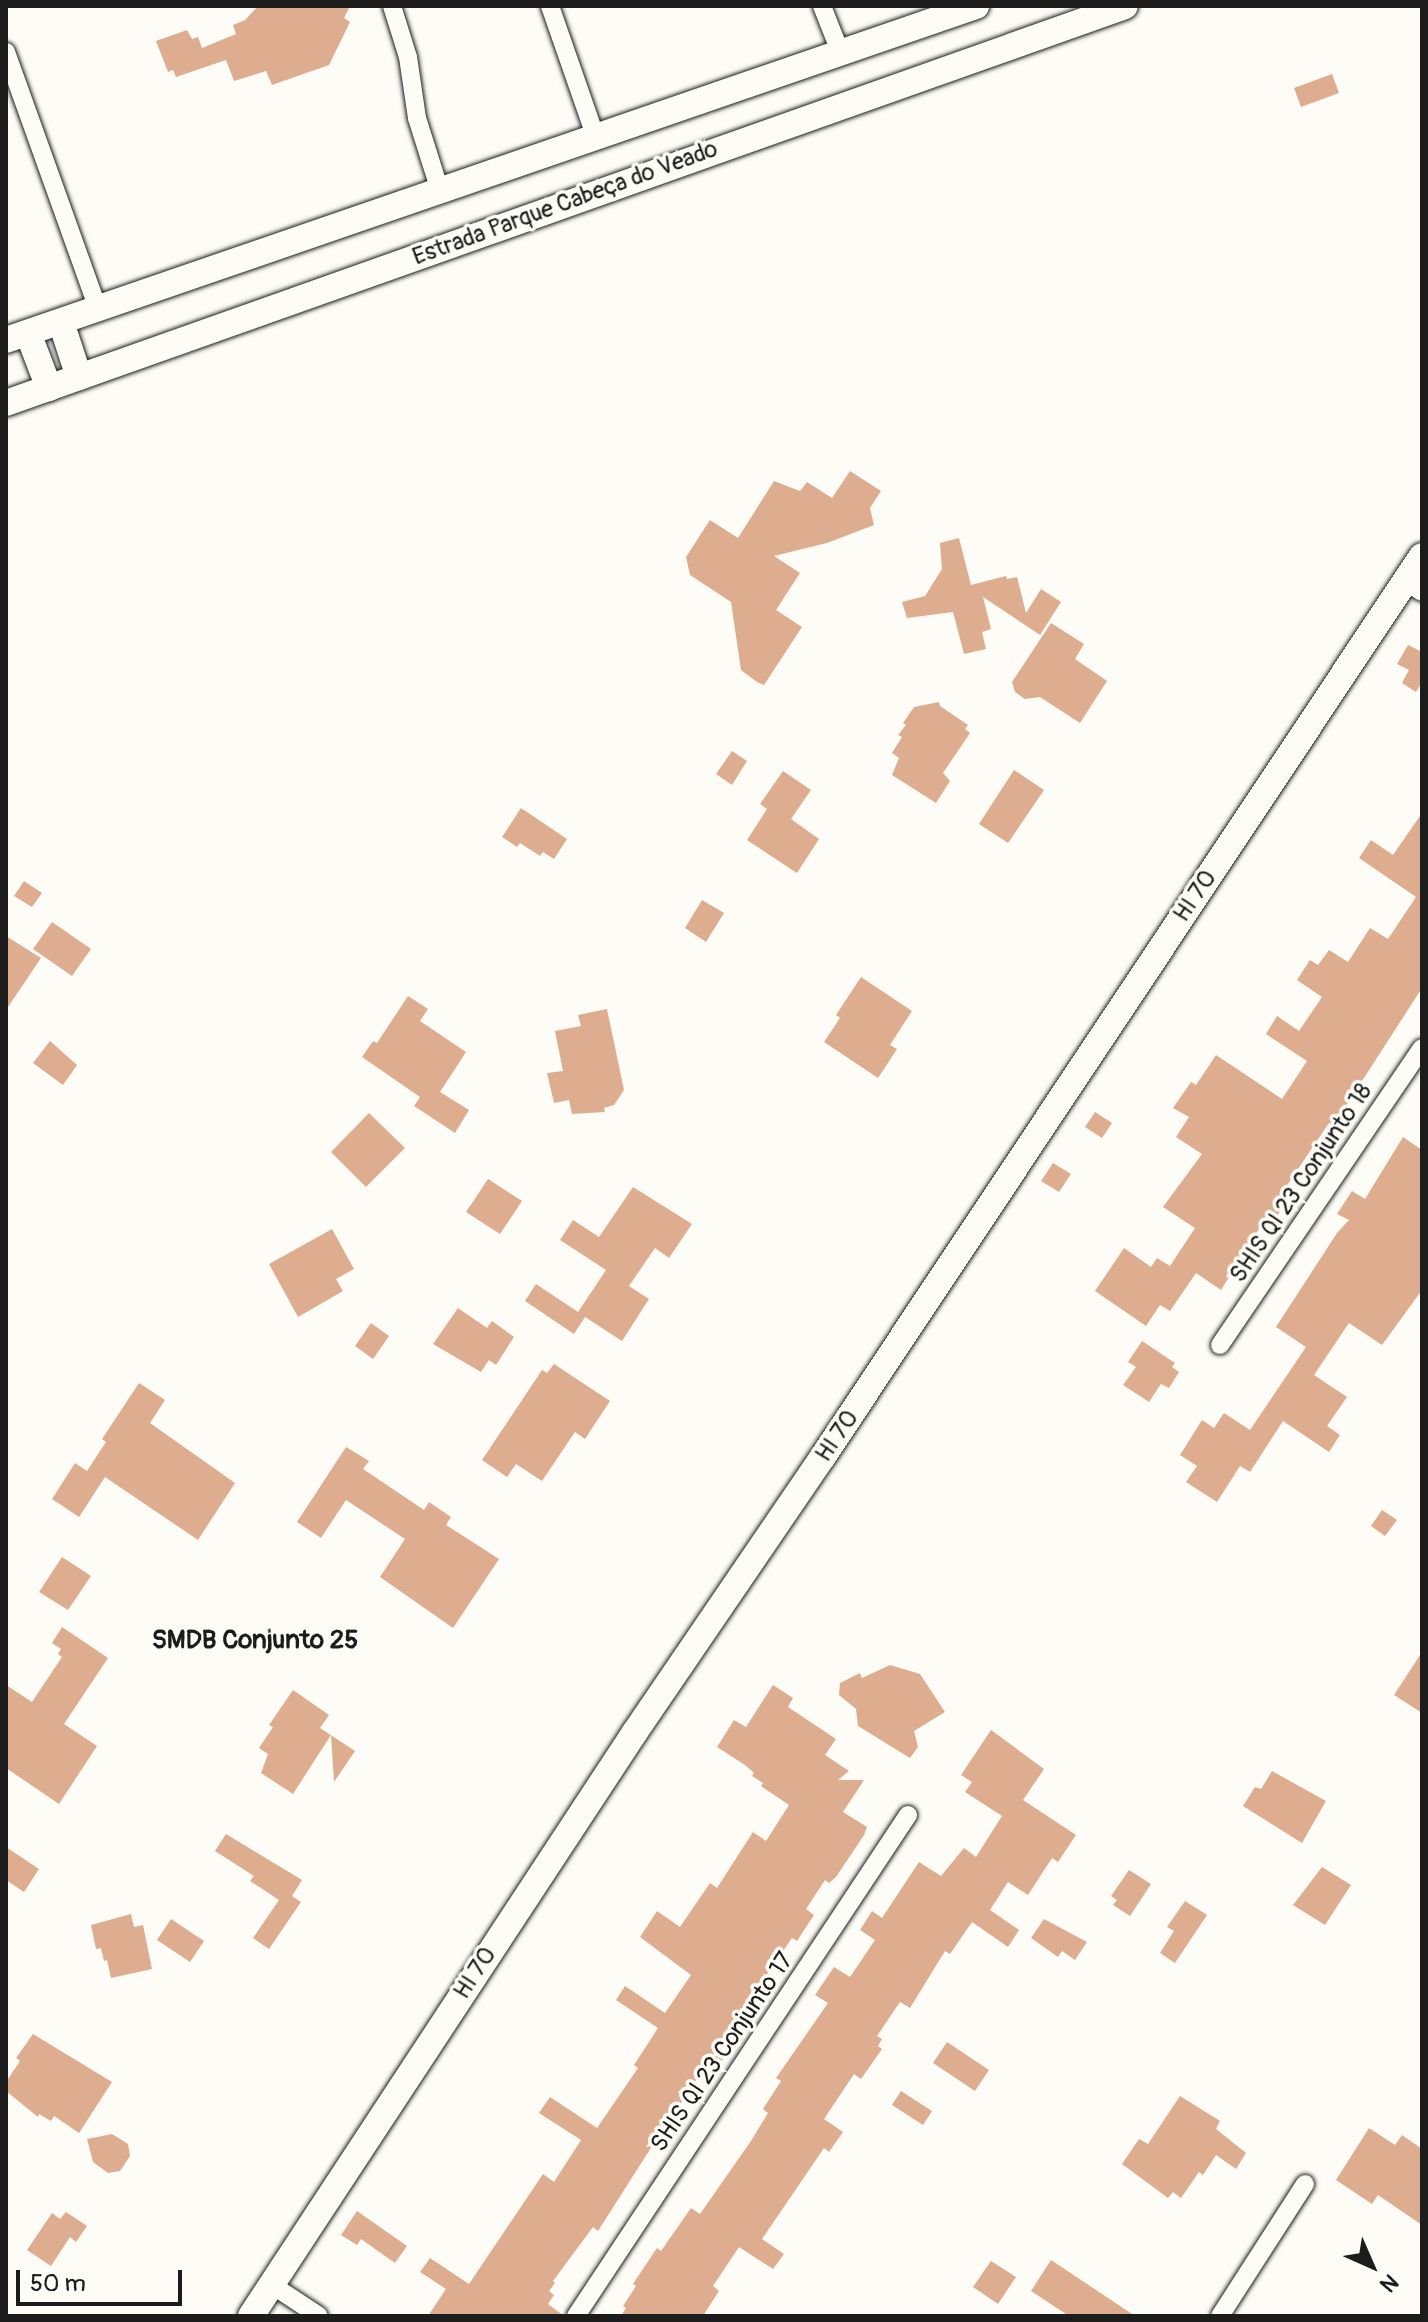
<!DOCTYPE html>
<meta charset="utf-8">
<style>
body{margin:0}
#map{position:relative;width:1428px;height:2322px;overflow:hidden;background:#fdfcf7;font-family:Pangolin,sans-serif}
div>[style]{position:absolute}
.building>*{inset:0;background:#dead8f}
.roads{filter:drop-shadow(0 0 2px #1c1c1c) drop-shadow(0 0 2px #1c1c1c)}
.street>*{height:18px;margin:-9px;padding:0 9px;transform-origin:9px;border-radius:9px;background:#fdfcf7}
.secondary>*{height:26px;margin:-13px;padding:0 13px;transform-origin:13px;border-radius:13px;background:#fdfcf7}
span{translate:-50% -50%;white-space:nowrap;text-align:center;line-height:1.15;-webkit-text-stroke:7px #fdfcf7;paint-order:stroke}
.street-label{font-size:24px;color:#1c1c1c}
.neighbourhood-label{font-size:26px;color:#1c1c1c;font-weight:700}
.frame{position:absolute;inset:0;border:8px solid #1c1c1c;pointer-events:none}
.north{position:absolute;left:1332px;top:2226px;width:80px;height:80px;-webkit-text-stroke:6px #fdfcf7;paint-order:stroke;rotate:135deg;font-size:22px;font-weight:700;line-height:32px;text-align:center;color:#1c1c1c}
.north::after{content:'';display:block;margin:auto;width:28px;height:36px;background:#1c1c1c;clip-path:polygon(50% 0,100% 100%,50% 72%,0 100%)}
.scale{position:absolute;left:16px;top:2270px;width:166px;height:36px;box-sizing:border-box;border:4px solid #1c1c1c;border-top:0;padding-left:10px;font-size:24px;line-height:28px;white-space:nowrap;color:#1c1c1c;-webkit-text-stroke:6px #fdfcf7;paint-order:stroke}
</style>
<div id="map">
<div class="building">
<i style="clip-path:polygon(258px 6px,350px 6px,344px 18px,350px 22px,329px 65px,272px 85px,266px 71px,234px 81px,226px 60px,176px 77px,173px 70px,168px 72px,156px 41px,187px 30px,192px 39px,198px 37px,202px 48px,236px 34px,233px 25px,245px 20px)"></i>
<i style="clip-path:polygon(1332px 74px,1339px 93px,1301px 107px,1294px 88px)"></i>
<i style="clip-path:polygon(850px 471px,881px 491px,870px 508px,874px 525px,827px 543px,774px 556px,800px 573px,776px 610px,802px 627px,764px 685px,757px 682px,741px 670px,731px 602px,690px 575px,686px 557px,710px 520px,738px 538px,774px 481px,800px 491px,807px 482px,832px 498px)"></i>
<i style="clip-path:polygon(959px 538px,971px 585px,1006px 576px,1007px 579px,1017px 577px,1026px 613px,1041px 589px,1061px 602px,1040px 635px,983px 597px,991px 629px,982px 632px,986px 649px,964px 654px,953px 612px,907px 618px,902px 602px,925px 596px,942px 569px,940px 543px)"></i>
<i style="clip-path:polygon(1051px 623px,1084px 644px,1075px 659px,1107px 681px,1080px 723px,1040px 697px,1025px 699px,1015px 692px,1012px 682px)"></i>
<i style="clip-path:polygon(1408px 645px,1420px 651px,1422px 647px,1422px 682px,1416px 692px,1402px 683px,1409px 670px,1397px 664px)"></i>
<i style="clip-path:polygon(939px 702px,940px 706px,968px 725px,965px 729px,970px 733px,943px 773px,950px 781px,936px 803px,892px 775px,899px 758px,892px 753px,902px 737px,898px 735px,906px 725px,903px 723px,914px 707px)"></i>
<i style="clip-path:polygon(732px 751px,747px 761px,732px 785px,716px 774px)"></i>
<i style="clip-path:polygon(1014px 770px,1044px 790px,1008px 843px,979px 824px)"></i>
<i style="clip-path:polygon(783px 771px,811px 790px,791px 819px,819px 839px,797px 873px,747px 840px,767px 809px,760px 804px)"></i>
<i style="clip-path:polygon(521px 808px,567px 839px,554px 859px,543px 852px,540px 856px,520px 843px,517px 847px,502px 837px)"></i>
<i style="clip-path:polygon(1422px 813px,1422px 988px,1333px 1126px,1329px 1123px,1288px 1184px,1294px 1188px,1276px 1218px,1269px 1213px,1221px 1290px,1196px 1273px,1170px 1311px,1160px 1305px,1146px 1326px,1095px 1291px,1124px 1248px,1151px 1267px,1157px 1258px,1170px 1266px,1195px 1228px,1163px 1207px,1202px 1154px,1176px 1137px,1189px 1117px,1173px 1108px,1191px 1082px,1196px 1085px,1216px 1055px,1282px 1099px,1307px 1061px,1266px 1034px,1277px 1016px,1299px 1031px,1322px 997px,1297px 980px,1310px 960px,1318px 965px,1329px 950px,1348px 962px,1370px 928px,1388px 939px,1416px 897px,1359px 858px,1371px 840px,1393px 855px)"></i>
<i style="clip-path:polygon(24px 881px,42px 893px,32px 907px,14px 896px)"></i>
<i style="clip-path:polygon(702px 900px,724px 913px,706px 942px,685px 928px)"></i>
<i style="clip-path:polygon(52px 922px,91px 949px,72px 976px,33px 949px)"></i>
<i style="clip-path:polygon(6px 936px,41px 958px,6px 1010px)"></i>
<i style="clip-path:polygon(861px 977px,912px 1011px,890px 1045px,897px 1049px,878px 1078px,824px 1042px,840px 1018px,836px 1015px)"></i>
<i style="clip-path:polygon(408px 996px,428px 1009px,420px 1021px,466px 1052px,440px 1092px,469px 1110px,455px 1133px,414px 1106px,420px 1097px,362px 1057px,373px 1041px,377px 1043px)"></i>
<i style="clip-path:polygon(607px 1009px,624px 1090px,614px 1105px,604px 1108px,605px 1112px,572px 1114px,569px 1100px,554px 1103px,547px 1073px,563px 1071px,555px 1031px,581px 1026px,578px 1015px)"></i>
<i style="clip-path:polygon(50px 1041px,77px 1065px,63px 1085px,33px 1063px)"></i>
<i style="clip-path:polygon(1095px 1112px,1112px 1123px,1102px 1138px,1085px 1127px)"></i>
<i style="clip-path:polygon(369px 1113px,405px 1148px,366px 1187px,331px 1152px)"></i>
<i style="clip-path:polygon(1403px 1137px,1422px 1150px,1422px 1290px,1382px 1345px,1349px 1323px,1314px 1375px,1347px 1397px,1327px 1426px,1340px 1435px,1329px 1452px,1283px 1421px,1250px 1472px,1240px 1466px,1217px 1502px,1186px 1482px,1197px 1466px,1180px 1455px,1202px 1420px,1214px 1428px,1224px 1413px,1250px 1430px,1306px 1347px,1276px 1327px,1337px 1233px,1349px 1220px,1337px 1214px,1352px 1191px,1365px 1199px)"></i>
<i style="clip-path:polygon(1053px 1163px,1071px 1174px,1059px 1192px,1041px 1181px)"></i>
<i style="clip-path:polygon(488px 1179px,522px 1201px,500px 1234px,466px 1212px)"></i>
<i style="clip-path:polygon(633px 1187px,692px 1224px,669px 1258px,655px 1248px,629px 1286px,649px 1299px,622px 1341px,585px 1317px,574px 1334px,525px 1301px,536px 1284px,578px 1312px,606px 1270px,560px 1240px,573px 1220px,599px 1237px)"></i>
<i style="clip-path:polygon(332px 1229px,354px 1269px,336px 1279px,343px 1291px,298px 1317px,269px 1264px)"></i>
<i style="clip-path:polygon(458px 1308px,487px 1328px,492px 1321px,514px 1337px,496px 1365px,489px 1360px,481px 1372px,433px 1344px)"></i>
<i style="clip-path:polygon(371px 1323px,389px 1336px,373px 1359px,355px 1346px)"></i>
<i style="clip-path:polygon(1142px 1341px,1175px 1363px,1172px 1367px,1179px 1372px,1169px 1388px,1161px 1384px,1149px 1402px,1123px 1385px,1136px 1367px,1128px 1362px)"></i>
<i style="clip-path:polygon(554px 1364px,610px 1401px,585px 1439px,575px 1432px,542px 1481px,516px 1464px,507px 1477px,482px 1460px,542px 1370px,547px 1373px)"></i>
<i style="clip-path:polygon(139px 1383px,165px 1400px,150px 1423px,235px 1483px,198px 1540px,105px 1477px,79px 1517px,52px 1499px,75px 1463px,87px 1471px,106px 1442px,102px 1439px)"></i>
<i style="clip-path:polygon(346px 1447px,369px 1461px,363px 1469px,424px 1510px,429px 1502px,451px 1517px,446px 1525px,499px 1559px,453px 1628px,380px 1577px,405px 1539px,346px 1500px,321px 1538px,297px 1522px)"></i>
<i style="clip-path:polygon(1382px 1510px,1397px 1520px,1385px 1536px,1371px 1526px)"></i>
<i style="clip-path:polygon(62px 1557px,91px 1576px,68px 1610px,39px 1592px)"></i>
<i style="clip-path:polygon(62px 1627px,108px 1658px,64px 1724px,97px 1746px,59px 1804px,6px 1768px,6px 1685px,32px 1702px,62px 1657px,58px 1654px,61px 1649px,52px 1643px)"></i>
<i style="clip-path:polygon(1422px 1652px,1422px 1713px,1394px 1695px)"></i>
<i style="clip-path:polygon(890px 1665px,920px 1674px,945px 1712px,914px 1731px,918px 1747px,910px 1758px,858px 1726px,856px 1709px,839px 1695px,840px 1683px,860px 1673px,862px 1678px)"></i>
<i style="clip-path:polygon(773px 1685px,793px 1698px,788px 1707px,836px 1739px,825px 1755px,849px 1771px,838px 1780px,864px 1780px,843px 1812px,867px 1827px,864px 1835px,836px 1877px,829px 1883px,825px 1880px,806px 1909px,814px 1915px,797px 1941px,792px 1938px,754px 1993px,763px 1999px,744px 2027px,737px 2022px,716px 2054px,723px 2059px,708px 2083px,698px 2077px,676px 2111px,682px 2115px,668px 2136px,661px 2132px,598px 2231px,593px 2227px,553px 2281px,555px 2283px,549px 2291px,554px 2295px,548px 2304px,564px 2316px,428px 2316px,446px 2289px,420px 2272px,430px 2258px,469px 2284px,543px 2174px,554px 2182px,581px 2140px,539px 2113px,550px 2097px,597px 2128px,638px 2068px,634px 2065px,658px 2028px,616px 2000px,625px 1986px,665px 2013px,691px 1975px,640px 1937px,657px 1911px,680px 1927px,710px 1883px,717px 1888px,753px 1832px,766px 1841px,789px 1805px,761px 1786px,763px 1783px,752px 1776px,754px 1773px,745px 1765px,717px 1747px,734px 1720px,746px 1727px)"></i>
<i style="clip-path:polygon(293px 1690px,329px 1715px,320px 1728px,355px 1751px,334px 1782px,331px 1735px,293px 1794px,261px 1773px,268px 1754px,259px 1748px,273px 1727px,269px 1725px)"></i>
<i style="clip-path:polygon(991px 1730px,1044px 1769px,1023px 1800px,1076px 1835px,1058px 1862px,1052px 1858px,1028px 1895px,1008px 1882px,990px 1910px,1019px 1930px,1008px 1947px,972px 1922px,950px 1954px,945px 1951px,910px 2008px,900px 2002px,877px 2036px,882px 2039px,878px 2046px,882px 2049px,861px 2079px,854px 2074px,824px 2119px,843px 2132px,829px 2152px,824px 2148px,762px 2239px,784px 2254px,773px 2269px,739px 2247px,713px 2286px,719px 2291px,703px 2316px,621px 2316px,626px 2308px,623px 2306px,636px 2286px,633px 2284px,657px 2248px,661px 2251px,691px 2208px,700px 2214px,751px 2141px,768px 2113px,763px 2109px,781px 2081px,776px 2078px,828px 2003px,815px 1995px,834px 1967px,850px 1977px,875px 1940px,860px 1930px,872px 1911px,882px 1918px,919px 1862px,941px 1876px,964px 1848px,976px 1857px,1002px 1816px,965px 1792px,972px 1782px,961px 1775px)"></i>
<i style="clip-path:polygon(1272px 1771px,1326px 1801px,1302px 1843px,1243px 1806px,1255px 1787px,1261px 1789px)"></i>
<i style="clip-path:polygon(226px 1834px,302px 1880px,292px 1896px,301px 1902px,269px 1949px,253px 1938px,279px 1900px,250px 1881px,254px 1876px,215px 1851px)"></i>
<i style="clip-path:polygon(6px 1847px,39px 1869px,24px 1892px,6px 1880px)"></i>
<i style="clip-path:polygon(1322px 1867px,1351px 1885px,1325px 1925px,1293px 1905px)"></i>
<i style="clip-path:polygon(1129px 1870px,1151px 1884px,1130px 1916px,1113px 1905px,1117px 1900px,1111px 1896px)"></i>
<i style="clip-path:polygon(1185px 1901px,1207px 1915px,1175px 1963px,1160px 1953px,1174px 1931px,1167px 1927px)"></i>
<i style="clip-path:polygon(131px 1914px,134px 1927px,143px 1925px,152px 1969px,111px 1978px,107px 1960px,104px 1961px,101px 1948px,96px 1949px,91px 1925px)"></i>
<i style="clip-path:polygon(171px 1919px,204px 1941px,190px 1962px,157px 1940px)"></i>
<i style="clip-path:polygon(1044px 1919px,1087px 1942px,1075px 1960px,1062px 1951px,1058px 1957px,1031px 1938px)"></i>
<i style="clip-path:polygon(33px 2034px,112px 2082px,79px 2133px,54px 2116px,51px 2121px,39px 2114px,38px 2117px,6px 2091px,6px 2082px,20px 2061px,16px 2058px)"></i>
<i style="clip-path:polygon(947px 2042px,989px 2070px,975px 2091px,933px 2063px)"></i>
<i style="clip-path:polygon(901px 2091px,932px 2111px,923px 2125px,892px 2105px)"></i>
<i style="clip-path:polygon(1180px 2096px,1220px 2121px,1216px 2129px,1246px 2153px,1236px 2169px,1216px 2155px,1203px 2175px,1199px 2172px,1181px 2198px,1173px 2192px,1168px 2198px,1122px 2164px,1139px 2139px,1148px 2144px)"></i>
<i style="clip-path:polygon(1369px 2128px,1395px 2145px,1402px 2135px,1422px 2149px,1422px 2225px,1378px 2195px,1372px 2204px,1336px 2180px)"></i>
<i style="clip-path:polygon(112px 2134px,128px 2144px,130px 2156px,120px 2171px,108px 2173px,93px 2162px,87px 2139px)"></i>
<i style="clip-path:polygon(357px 2211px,407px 2246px,395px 2263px,361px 2239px,357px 2245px,341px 2235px)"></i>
<i style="clip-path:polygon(66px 2212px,87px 2226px,76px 2242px,70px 2237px,51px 2266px,27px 2250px,52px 2213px,60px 2219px)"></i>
<i style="clip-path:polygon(1051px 2260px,1135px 2316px,1069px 2316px,1031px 2291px)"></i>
<i style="clip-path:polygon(991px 2261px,1016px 2277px,998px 2304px,973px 2287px)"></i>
</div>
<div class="roads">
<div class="street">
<i style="left:392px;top:6px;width:53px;rotate:72.6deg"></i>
<i style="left:408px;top:57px;width:62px;rotate:81.6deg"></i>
<i style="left:417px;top:118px;width:77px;rotate:72.5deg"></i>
<i style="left:550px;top:6px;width:140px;rotate:70.8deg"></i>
<i style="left:822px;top:6px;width:52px;rotate:68.4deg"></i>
<i style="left:6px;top:52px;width:273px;rotate:70.3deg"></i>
<i style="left:1405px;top:581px;width:20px;rotate:33deg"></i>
<i style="left:1220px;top:1345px;width:359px;rotate:-55.8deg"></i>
<i style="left:272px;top:2285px;width:56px;rotate:33.4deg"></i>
<i style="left:576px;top:2316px;width:601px;rotate:-56.47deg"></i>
<i style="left:1220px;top:2316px;width:157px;rotate:-57.2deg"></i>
</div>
<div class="secondary">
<i style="left:61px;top:322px;width:58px;rotate:71.9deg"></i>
<i style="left:28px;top:333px;width:59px;rotate:69.1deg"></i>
<i style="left:6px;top:340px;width:1026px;rotate:-19deg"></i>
<i style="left:6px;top:403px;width:1187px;rotate:-19.53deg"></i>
<i style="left:251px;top:2316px;width:699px;rotate:-56.67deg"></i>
<i style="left:635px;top:1732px;width:332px;rotate:-55.7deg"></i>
<i style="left:822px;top:1458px;width:1083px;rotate:-56.37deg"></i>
</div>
</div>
<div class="street-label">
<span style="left:565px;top:203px;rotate:-20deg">Estrada Parque Cabeça do Veado</span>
<span style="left:1195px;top:896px;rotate:-56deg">HI 70</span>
<span style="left:1301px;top:1183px;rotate:-56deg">SHIS QI 23 Conjunto 18</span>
<span style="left:837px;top:1436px;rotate:-56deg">HI 70</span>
<span style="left:475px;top:1973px;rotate:-57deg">HI 70</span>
<span style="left:722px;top:2052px;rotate:-56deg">SHIS QI 23 Conjunto 17</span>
</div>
<div class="neighbourhood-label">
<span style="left:255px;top:1641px">SMDB Conjunto 25</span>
</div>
<div class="frame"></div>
<div class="north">N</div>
<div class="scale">50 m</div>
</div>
